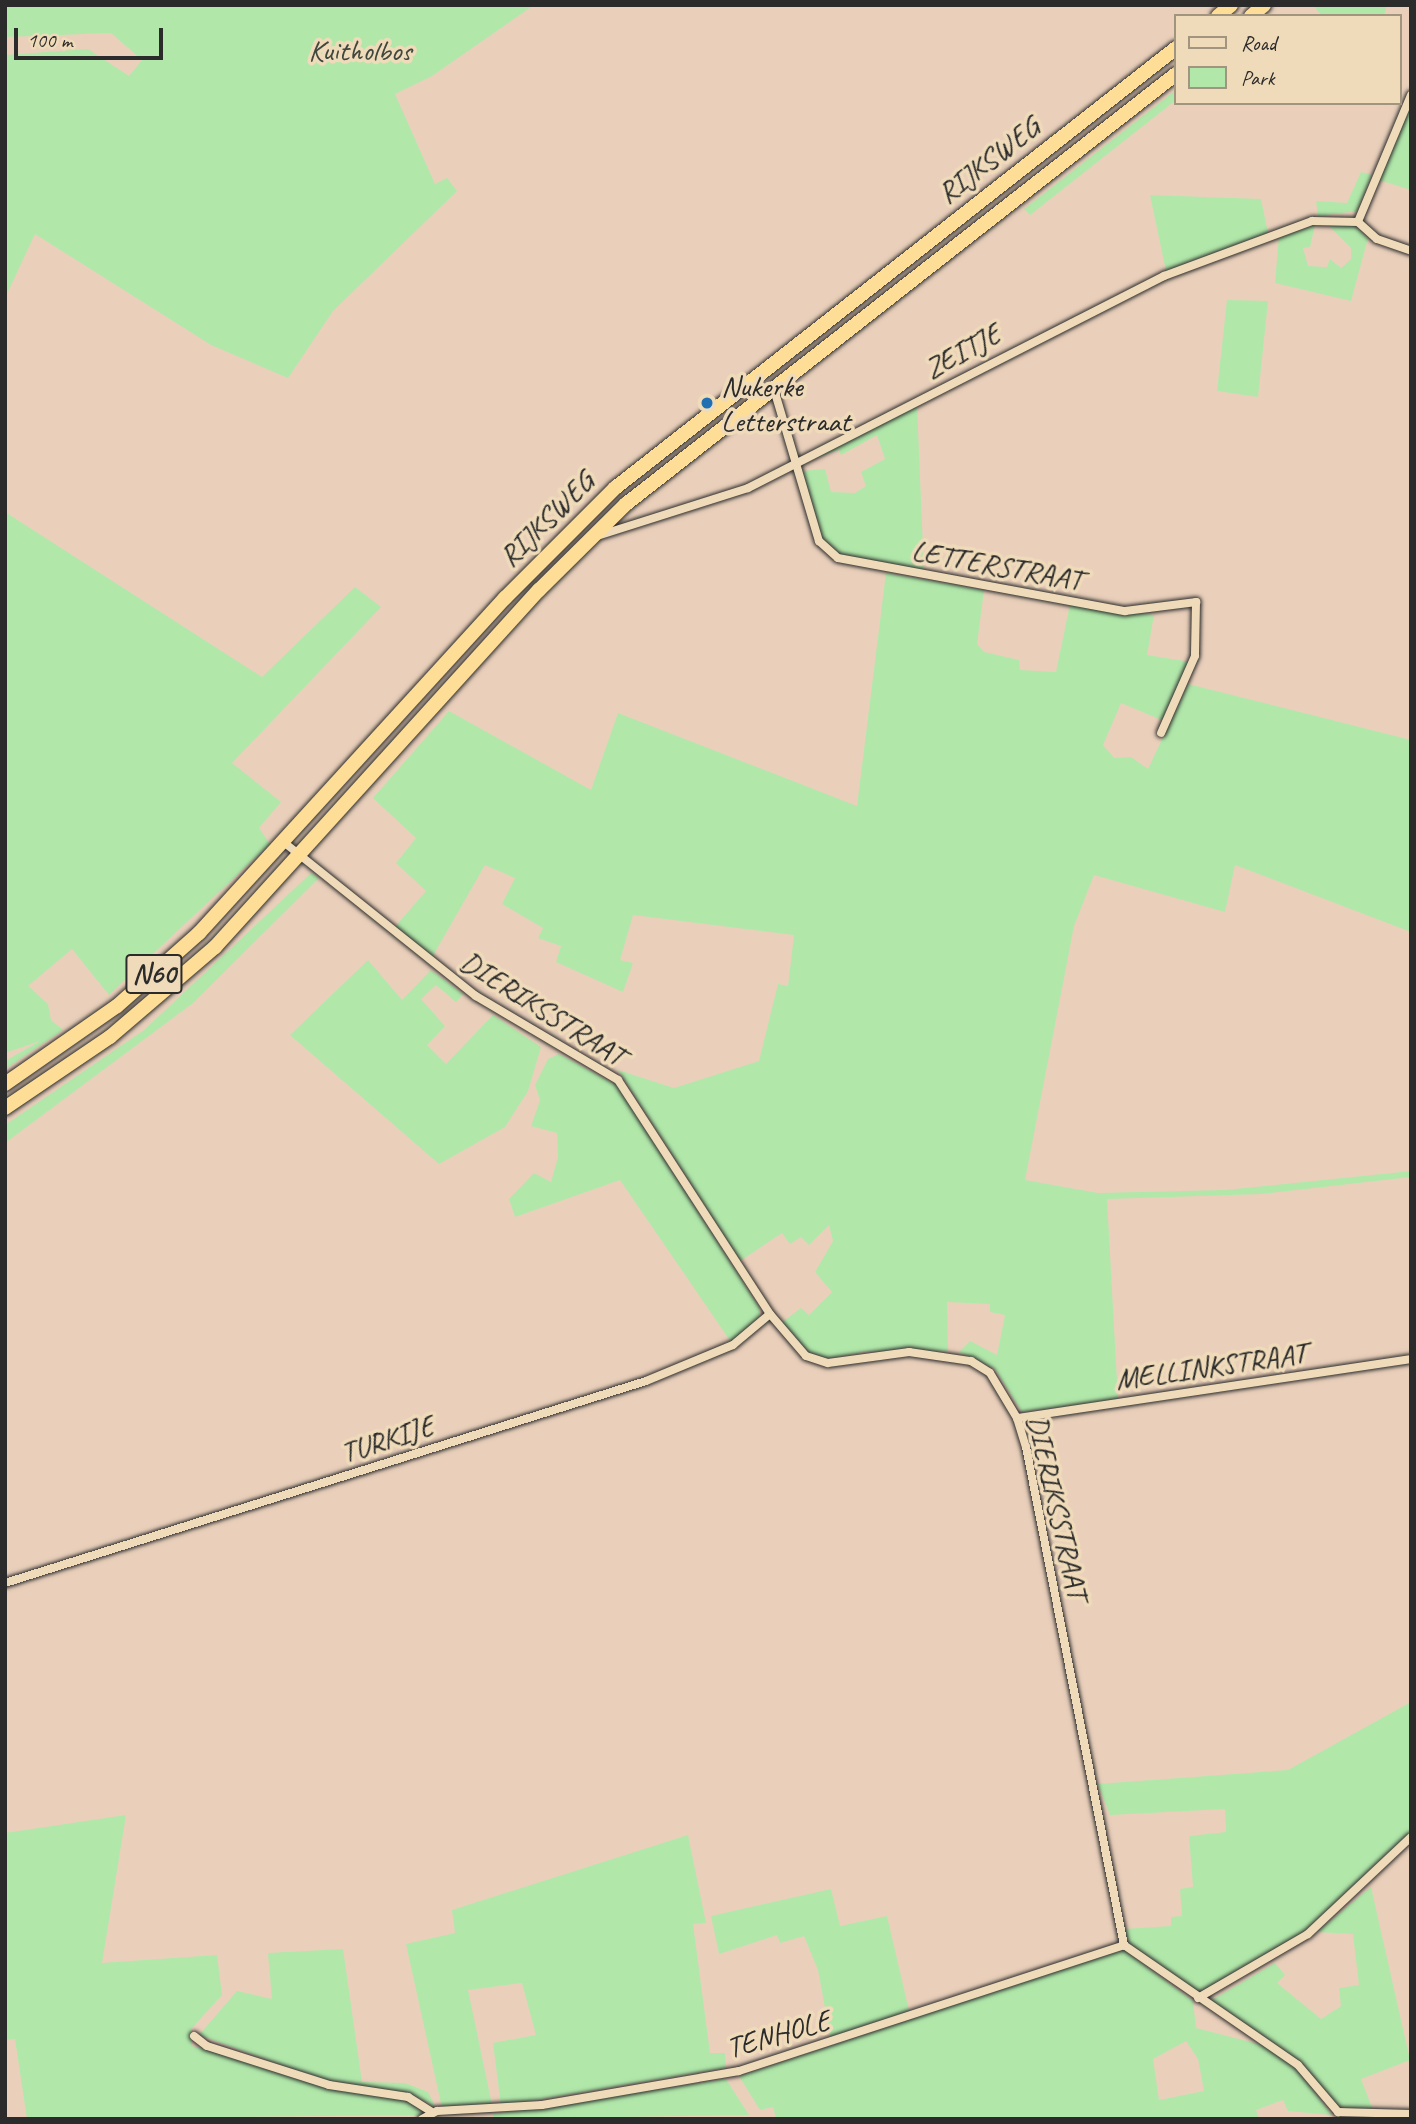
<!DOCTYPE html>
<style>
body{margin:0}
#map{position:relative;width:1416px;height:2124px;overflow:hidden;background:#ead0bb;font-family:Caveat,sans-serif}
div>[style]{position:absolute}
.green>*{inset:0;background:#b1e8aa}
.roads{filter:drop-shadow(0 0 2px #2b2b2b) drop-shadow(0 0 2px #2b2b2b)}
.street>*{height:8px;margin:-4px;padding:0 4px;transform-origin:4px;border-radius:4px;background:#efdbb9}
.highway>*{height:14px;margin:-7px;padding:0 7px;transform-origin:7px;border-radius:7px;background:#fede96}
.dots>*{width:19px;height:19px;translate:-50% -50%;box-sizing:border-box;border:4px solid #efdbb9;border-radius:50%}
span{translate:-50% -50%;white-space:nowrap;text-align:center;line-height:1.15;-webkit-text-stroke:7px #efdbb9;paint-order:stroke}
.shield-label span{padding:2px 5px;background:#efdbb9;border:2px solid;border-radius:5px;-webkit-text-stroke-width:0}
.shield-label{font-size:28px;color:#2b2b2b;font-weight:700}
.park-label{font-size:30px;color:#3f473e}
.street-label{font-size:30px;color:#2b2b2b}
.poi-label{font-size:30px;color:#2b2b2b}
.left{translate:0 -50%;text-align:left}
.frame{position:absolute;inset:0;border:7px solid #2b2b2b;pointer-events:none}
.legend{position:absolute;left:1174px;top:14px;width:228px;height:91px;box-sizing:border-box;background:#efdbb9;border:2px solid #a19580;margin:0;padding:9px 12px;list-style:none;font-size:21px;color:#2b2b2b}
.legend li{display:flex;align-items:center;gap:14px;height:35px}
.legend b{width:35px;border:2px solid #a19580}
.scale{position:absolute;left:14px;top:28px;width:149px;height:32px;box-sizing:border-box;border:4px solid #2b2b2b;border-top:0;padding-left:9px;font-size:21px;line-height:24px;white-space:nowrap;color:#2b2b2b;-webkit-text-stroke:5px #efdbb9;paint-order:stroke}
</style>
<div id="map">
<div class="green">
<i style="clip-path:polygon(5px 5px,534px 5px,432px 76px,395px 94px,435px 184px,447px 178px,457px 191px,333px 311px,288px 378px,211px 345px,35px 234px,5px 298px,5px 55px,88px 49px,129px 76px,142px 60px,111px 33px,5px 37px)"></i>
<i style="clip-path:polygon(1313px 5px,1387px 5px,1384px 16px,1322px 16px)"></i>
<i style="clip-path:polygon(1176px 90px,1176px 100px,1030px 215px,1024px 209px)"></i>
<i style="clip-path:polygon(1409px 110px,1411px 111px,1411px 190px,1379px 180px)"></i>
<i style="clip-path:polygon(1361px 172px,1372px 175px,1357px 211px,1318px 216px,1316px 201px,1347px 203px)"></i>
<i style="clip-path:polygon(1150px 195px,1261px 199px,1268px 233px,1166px 271px)"></i>
<i style="clip-path:polygon(1351px 222px,1368px 238px,1351px 301px,1275px 283px,1279px 236px,1315px 225px,1310px 247px,1303px 248px,1308px 266px,1327px 267px,1330px 259px,1341px 268px,1351px 259px,1351px 248px,1326px 223px)"></i>
<i style="clip-path:polygon(1227px 300px,1268px 301px,1258px 397px,1217px 391px)"></i>
<i style="clip-path:polygon(917px 405px,924px 572px,839px 555px,823px 542px,803px 471px,825px 469px,831px 492px,855px 493px,866px 486px,861px 472px,885px 459px,877px 435px,841px 455px,839px 450px,805px 462px)"></i>
<i style="clip-path:polygon(5px 512px,262px 677px,355px 587px,381px 607px,232px 763px,281px 802px,259px 828px,270px 844px,109px 995px,72px 949px,28px 986px,48px 1004px,51px 1020px,63px 1030px,5px 1069px,5px 1061px,40px 1041px,5px 1053px)"></i>
<i style="clip-path:polygon(886px 573px,984px 590px,977px 644px,984px 652px,1019px 660px,1020px 670px,1056px 672px,1070px 604px,1154px 615px,1147px 655px,1190px 662px,1164px 721px,1121px 703px,1103px 745px,1114px 758px,1131px 757px,1148px 769px,1188px 684px,1411px 740px,1411px 932px,1235px 865px,1225px 912px,1094px 875px,1074px 926px,1025px 1180px,1098px 1193px,1225px 1190px,1411px 1171px,1411px 1177px,1262px 1194px,1107px 1199px,1118px 1400px,1022px 1412px,995px 1369px,959px 1352px,970px 1341px,997px 1355px,1005px 1315px,990px 1312px,990px 1304px,947px 1302px,948px 1351px,863px 1352px,824px 1360px,807px 1353px,781px 1323px,801px 1308px,809px 1315px,832px 1292px,815px 1272px,833px 1241px,829px 1225px,809px 1245px,801px 1237px,790px 1244px,782px 1233px,740px 1261px,618px 1070px,674px 1088px,759px 1061px,778px 984px,788px 986px,794px 935px,633px 915px,620px 960px,633px 963px,623px 992px,556px 962px,561px 946px,538px 938px,543px 928px,502px 904px,515px 878px,485px 865px,431px 959px,393px 929px,426px 891px,396px 863px,416px 838px,373px 798px,449px 711px,591px 790px,618px 713px,857px 806px)"></i>
<i style="clip-path:polygon(311px 873px,319px 878px,193px 1003px,5px 1143px,5px 1125px,144px 1030px)"></i>
<i style="clip-path:polygon(368px 960px,402px 1000px,431px 970px,463px 994px,456px 1002px,436px 985px,421px 999px,445px 1026px,427px 1045px,446px 1064px,493px 1015px,541px 1047px,528px 1091px,505px 1127px,439px 1164px,290px 1035px)"></i>
<i style="clip-path:polygon(559px 1054px,618px 1086px,759px 1307px,759px 1318px,731px 1342px,620px 1180px,515px 1217px,509px 1199px,534px 1173px,551px 1182px,558px 1157px,557px 1133px,531px 1126px,540px 1100px,535px 1085px,548px 1059px)"></i>
<i style="clip-path:polygon(1411px 1702px,1411px 1834px,1369px 1881px,1285px 1948px,1200px 1993px,1132px 1949px,1124px 1929px,1171px 1926px,1171px 1917px,1182px 1916px,1180px 1889px,1193px 1887px,1189px 1836px,1226px 1832px,1225px 1809px,1110px 1815px,1098px 1784px,1288px 1770px)"></i>
<i style="clip-path:polygon(126px 1815px,102px 1963px,217px 1955px,222px 1995px,191px 2029px,192px 2046px,406px 2099px,423px 2110px,420px 2115px,27px 2119px,15px 2039px,5px 2040px,5px 1833px)"></i>
<i style="clip-path:polygon(688px 1835px,706px 1923px,693px 1924px,710px 2053px,725px 2053px,726px 2068px,501px 2106px,493px 2043px,536px 2035px,522px 1983px,468px 1990px,492px 2105px,442px 2108px,406px 1944px,455px 1933px,452px 1910px)"></i>
<i style="clip-path:polygon(1371px 1887px,1410px 2060px,1361px 2079px,1373px 2110px,1341px 2109px,1298px 2060px,1210px 2001px,1275px 1963px,1285px 1975px,1277px 1983px,1321px 2019px,1341px 2006px,1339px 1988px,1359px 1985px,1353px 1934px,1317px 1932px)"></i>
<i style="clip-path:polygon(831px 1889px,840px 1926px,887px 1916px,910px 2015px,831px 2040px,818px 1970px,804px 1936px,780px 1943px,777px 1935px,719px 1954px,711px 1916px)"></i>
<i style="clip-path:polygon(343px 1949px,362px 2082px,405px 2083px,428px 2092px,436px 2108px,417px 2097px,317px 2078px,199px 2035px,237px 1991px,272px 1999px,268px 1953px)"></i>
<i style="clip-path:polygon(evenodd,1123px 1949px,1193px 2001px,1196px 2028px,1266px 2046px,1298px 2070px,1332px 2115px,1288px 2111px,1283px 2100px,1256px 2110px,1259px 2119px,776px 2119px,773px 2107px,760px 2110px,739px 2076px,1123px 1949px,1186px 2041px,1198px 2059px,1204px 2091px,1159px 2100px,1153px 2059px,1186px 2041px)"></i>
<i style="clip-path:polygon(726px 2079px,749px 2115px,493px 2119px,493px 2114px)"></i>
</div>
<div class="roads">
<div class="street">
<i style="left:1411px;top:95px;width:138px;rotate:112.7deg"></i>
<i style="left:1358px;top:222px;width:25px;rotate:42deg"></i>
<i style="left:1377px;top:239px;width:36px;rotate:19deg"></i>
<i style="left:773px;top:386px;width:162px;rotate:73.5deg"></i>
<i style="left:819px;top:541px;width:25px;rotate:42deg"></i>
<i style="left:838px;top:558px;width:292px;rotate:10.5deg"></i>
<i style="left:1125px;top:611px;width:72px;rotate:-7.2deg"></i>
<i style="left:1196px;top:602px;width:54px;rotate:91.1deg"></i>
<i style="left:1195px;top:656px;width:84px;rotate:113.8deg"></i>
<i style="left:597px;top:536px;width:158px;rotate:-17.6deg"></i>
<i style="left:748px;top:488px;width:467px;rotate:-27deg"></i>
<i style="left:1164px;top:276px;width:158px;rotate:-20.4deg"></i>
<i style="left:1312px;top:221px;width:46px;rotate:1.2deg"></i>
<i style="left:286px;top:844px;width:243px;rotate:38.7deg"></i>
<i style="left:476px;top:996px;width:165px;rotate:30.6deg"></i>
<i style="left:618px;top:1080px;width:279px;rotate:57deg"></i>
<i style="left:770px;top:1314px;width:55px;rotate:49.4deg"></i>
<i style="left:806px;top:1356px;width:23px;rotate:18deg"></i>
<i style="left:828px;top:1363px;width:82px;rotate:-7.7deg"></i>
<i style="left:909px;top:1352px;width:63px;rotate:8.3deg"></i>
<i style="left:971px;top:1361px;width:22px;rotate:32deg"></i>
<i style="left:990px;top:1373px;width:52px;rotate:59deg"></i>
<i style="left:1017px;top:1418px;width:30px;rotate:73deg"></i>
<i style="left:1026px;top:1447px;width:508px;rotate:78.87deg"></i>
<i style="left:1124px;top:1945px;width:211px;rotate:34.6deg"></i>
<i style="left:1298px;top:2065px;width:62px;rotate:49.6deg"></i>
<i style="left:1338px;top:2112px;width:73px;rotate:1.6deg"></i>
<i style="left:1017px;top:1418px;width:398px;rotate:-8.5deg"></i>
<i style="left:5px;top:1583px;width:672px;rotate:-17.49deg"></i>
<i style="left:646px;top:1381px;width:94px;rotate:-22.5deg"></i>
<i style="left:733px;top:1345px;width:48px;rotate:-40deg"></i>
<i style="left:1198px;top:1998px;width:127px;rotate:-30.2deg"></i>
<i style="left:1308px;top:1934px;width:141px;rotate:-43.3deg"></i>
<i style="left:194px;top:2036px;width:16px;rotate:38deg"></i>
<i style="left:207px;top:2046px;width:128px;rotate:17.7deg"></i>
<i style="left:329px;top:2085px;width:80px;rotate:8.6deg"></i>
<i style="left:408px;top:2097px;width:28px;rotate:32deg"></i>
<i style="left:422px;top:2119px;width:17px;rotate:-28deg"></i>
<i style="left:437px;top:2111px;width:105px;rotate:-3.3deg"></i>
<i style="left:542px;top:2105px;width:200px;rotate:-9.8deg"></i>
<i style="left:739px;top:2071px;width:405px;rotate:-18.1deg"></i>
</div>
<div class="highway">
<i style="left:1218px;top:16px;width:17px;rotate:-40deg"></i>
<i style="left:1251px;top:16px;width:17px;rotate:-40deg"></i>
<i style="left:5px;top:1084px;width:136px;rotate:-34.9deg"></i>
<i style="left:117px;top:1006px;width:110px;rotate:-41.7deg"></i>
<i style="left:199px;top:933px;width:454px;rotate:-47.6deg"></i>
<i style="left:505px;top:598px;width:156px;rotate:-45deg"></i>
<i style="left:615px;top:488px;width:713px;rotate:-38.11deg"></i>
<i style="left:5px;top:1108px;width:127px;rotate:-34.1deg"></i>
<i style="left:110px;top:1037px;width:138px;rotate:-40.6deg"></i>
<i style="left:215px;top:947px;width:482px;rotate:-47.8deg"></i>
<i style="left:539px;top:590px;width:122px;rotate:-44.7deg"></i>
<i style="left:626px;top:504px;width:698px;rotate:-38.02deg"></i>
</div>
</div>
<div class="dots">
<i style="left:707px;top:403px;background:#1f6fb2"></i>
</div>
<div class="shield-label">
<span style="left:154px;top:974px">N60</span>
</div>
<div class="park-label">
<span style="left:360px;top:50px">Kuitholbos</span>
</div>
<div class="street-label">
<span style="left:988px;top:160px;rotate:-38deg">RIJKSWEG</span>
<span style="left:962px;top:351px;rotate:-29deg">ZEITJE</span>
<span style="left:546px;top:519px;rotate:-45deg">RIJKSWEG</span>
<span style="left:997px;top:565px;rotate:10deg">LETTERSTRAAT</span>
<span style="left:543px;top:1008px;rotate:32deg">DIERIKSSTRAAT</span>
<span style="left:1211px;top:1366px;rotate:-8deg">MELLINKSTRAAT</span>
<span style="left:387px;top:1439px;rotate:-18deg">TURKIJE</span>
<span style="left:1058px;top:1507px;rotate:77deg">DIERIKSSTRAAT</span>
<span style="left:778px;top:2034px;rotate:-16deg">TENHOLE</span>
</div>
<div class="poi-label">
<span class="left" style="left:721px;top:403px">Nukerke<br>Letterstraat</span>
</div>
<div class="frame"></div>
<ul class="legend">
<li><b style="height:9px;background:#efdbb9"></b>Road</li>
<li><b style="height:19px;background:#b1e8aa"></b>Park</li>
</ul>
<div class="scale">100 m</div>
</div>
